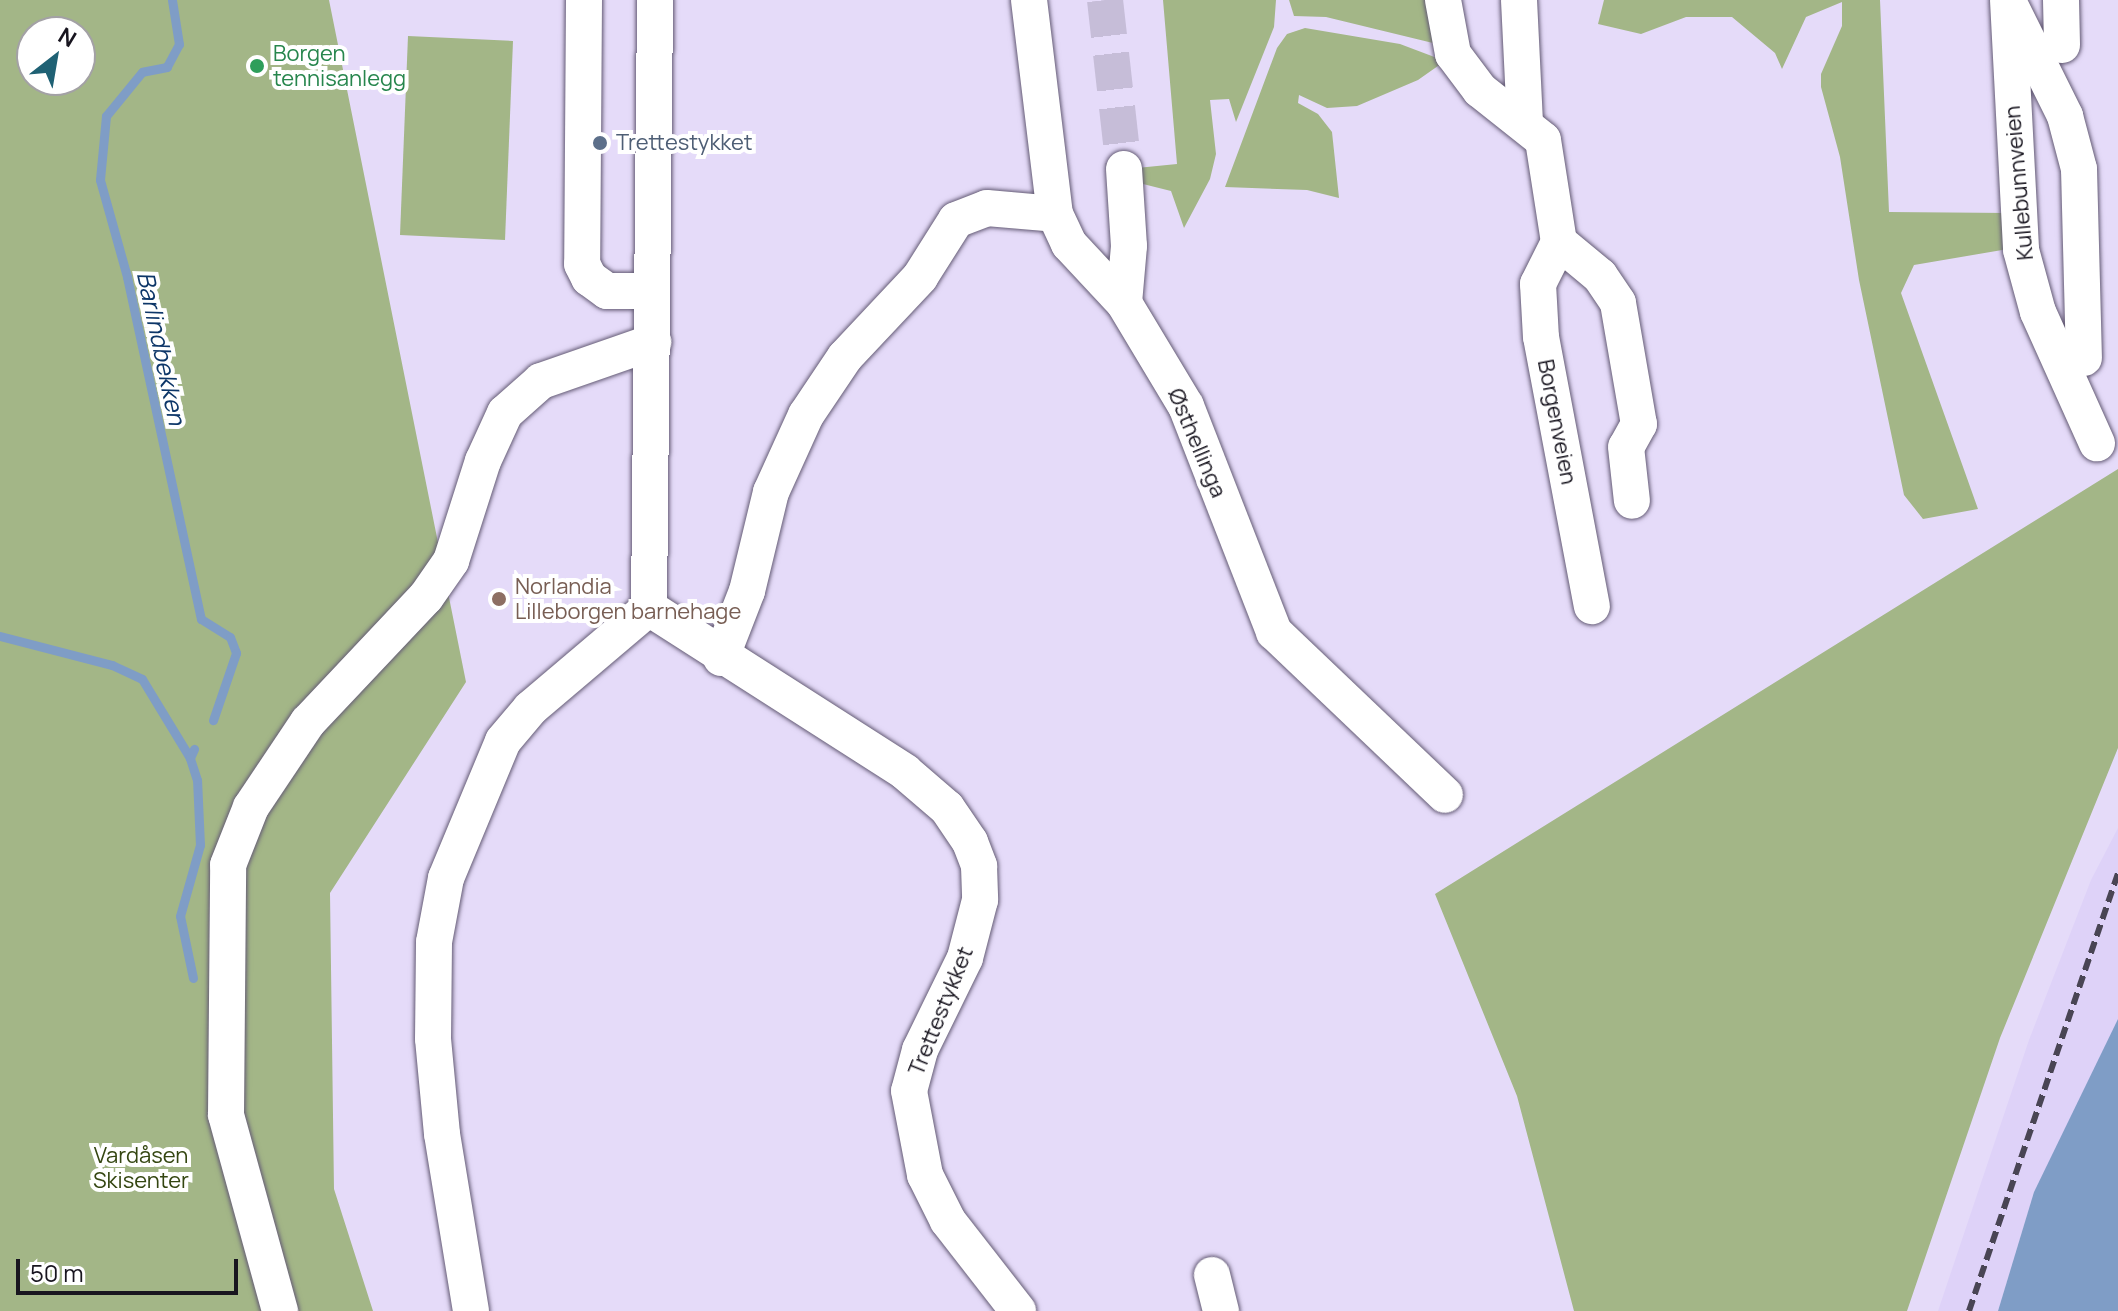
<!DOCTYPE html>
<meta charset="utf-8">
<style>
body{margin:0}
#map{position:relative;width:2118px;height:1311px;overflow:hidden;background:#e5dbf9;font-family:Manrope,sans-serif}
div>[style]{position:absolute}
.built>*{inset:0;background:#ded2f8}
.green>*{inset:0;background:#a3b687}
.water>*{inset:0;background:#7f9dc6}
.stream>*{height:9px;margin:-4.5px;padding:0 4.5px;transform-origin:4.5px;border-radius:4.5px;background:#7f9dc6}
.minor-tunnel>*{height:36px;margin-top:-18px;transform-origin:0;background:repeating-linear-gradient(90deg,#c6bdd8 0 36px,transparent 0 54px)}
.roads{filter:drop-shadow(0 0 2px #645b75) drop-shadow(0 0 2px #645b75)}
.minor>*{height:36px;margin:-18px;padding:0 18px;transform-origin:18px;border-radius:18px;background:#fff}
.rail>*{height:6px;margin-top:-3px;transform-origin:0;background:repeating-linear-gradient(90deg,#494554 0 12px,transparent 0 18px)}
.dots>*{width:22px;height:22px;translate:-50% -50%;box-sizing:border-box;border:4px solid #fff;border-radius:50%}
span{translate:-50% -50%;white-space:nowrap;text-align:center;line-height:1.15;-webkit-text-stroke:8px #fff;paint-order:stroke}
.leisure-label{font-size:22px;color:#27864d}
.left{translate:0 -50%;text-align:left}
.service-label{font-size:22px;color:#4e5e75}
.street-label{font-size:22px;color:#18151f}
.education-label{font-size:22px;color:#785e54}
.park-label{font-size:22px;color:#344611}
.water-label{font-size:24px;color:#0d3668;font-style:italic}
.north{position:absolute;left:16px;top:16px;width:80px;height:80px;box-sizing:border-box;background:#fff;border:2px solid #a3a1a5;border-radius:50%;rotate:31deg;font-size:22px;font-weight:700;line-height:32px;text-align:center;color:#18151f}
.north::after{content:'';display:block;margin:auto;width:28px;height:36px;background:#1f6174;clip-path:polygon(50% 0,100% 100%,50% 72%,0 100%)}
.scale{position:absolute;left:16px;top:1259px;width:222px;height:36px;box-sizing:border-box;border:4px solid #18151f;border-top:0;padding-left:10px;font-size:24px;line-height:28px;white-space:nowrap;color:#18151f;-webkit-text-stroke:6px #fff;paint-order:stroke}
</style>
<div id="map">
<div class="built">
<i style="clip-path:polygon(2118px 828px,2118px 1019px,2111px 1041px,2034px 1192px,1998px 1311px,1938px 1311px,2029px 1040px,2091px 880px)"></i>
</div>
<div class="green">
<i style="clip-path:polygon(evenodd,0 0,329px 0,466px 682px,330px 893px,334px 1189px,373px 1311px,0 1311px,0 0,32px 32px,80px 32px,80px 80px,32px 80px,32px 32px)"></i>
<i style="clip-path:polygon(1163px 0,1276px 0,1274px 27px,1236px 122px,1229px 99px,1210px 100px,1216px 154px,1210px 179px,1184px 228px,1171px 191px,1135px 182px,1137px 168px,1177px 164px)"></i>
<i style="clip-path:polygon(1289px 0,1431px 0,1437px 44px,1326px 17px,1294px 16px)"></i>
<i style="clip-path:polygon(1604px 0,1880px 0,1889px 212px,2009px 213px,2008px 249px,1914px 265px,1901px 293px,1978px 509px,1923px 519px,1904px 495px,1859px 280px,1840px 157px,1821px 87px,1821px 74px,1842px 26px,1842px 2px,1806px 17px,1782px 69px,1775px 53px,1732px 17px,1686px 17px,1641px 34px,1598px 24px)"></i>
<i style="clip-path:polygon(1305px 28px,1400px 44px,1445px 61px,1418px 80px,1357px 106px,1327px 108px,1299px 95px,1298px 103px,1318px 114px,1332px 132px,1339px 198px,1307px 190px,1225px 187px,1277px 48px,1287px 34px)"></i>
<i style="clip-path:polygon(408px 36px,513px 41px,505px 240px,400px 235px)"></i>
<i style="clip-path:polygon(2118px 469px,2118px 748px,2000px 1038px,1907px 1311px,1574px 1311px,1517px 1096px,1435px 894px)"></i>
</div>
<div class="water">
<i style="clip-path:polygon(2118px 1019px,2118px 1311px,1998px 1311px,2034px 1192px)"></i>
</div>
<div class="stream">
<i style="left:172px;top:0;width:45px;rotate:81deg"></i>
<i style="left:179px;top:44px;width:26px;rotate:118deg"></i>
<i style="left:167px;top:67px;width:25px;rotate:169deg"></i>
<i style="left:142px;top:72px;width:57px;rotate:129.3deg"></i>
<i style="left:106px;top:116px;width:64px;rotate:95.4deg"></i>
<i style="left:100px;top:180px;width:101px;rotate:74.4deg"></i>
<i style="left:127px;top:277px;width:350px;rotate:77.8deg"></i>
<i style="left:201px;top:619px;width:34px;rotate:32deg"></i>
<i style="left:230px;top:637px;width:17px;rotate:69deg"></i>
<i style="left:236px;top:653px;width:71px;rotate:108.9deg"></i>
<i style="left:0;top:636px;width:116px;rotate:14.5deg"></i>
<i style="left:112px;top:665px;width:33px;rotate:25deg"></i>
<i style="left:142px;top:679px;width:92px;rotate:58.7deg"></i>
<i style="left:193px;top:978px;width:63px;rotate:-101.8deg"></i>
<i style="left:180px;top:916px;width:74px;rotate:-74.3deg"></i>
<i style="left:200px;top:845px;width:65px;rotate:-92.6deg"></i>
<i style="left:197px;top:780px;width:23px;rotate:-108deg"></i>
<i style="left:190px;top:758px;width:10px;rotate:-66deg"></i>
</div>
<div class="minor-tunnel">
<i style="left:1105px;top:0;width:170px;rotate:83.6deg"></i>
</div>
<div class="roads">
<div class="minor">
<i style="left:584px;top:0;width:264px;rotate:90.4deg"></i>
<i style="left:582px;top:264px;width:16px;rotate:63deg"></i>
<i style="left:589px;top:278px;width:22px;rotate:36deg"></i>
<i style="left:607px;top:291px;width:45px"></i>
<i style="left:1029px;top:0;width:216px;rotate:83.1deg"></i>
<i style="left:1055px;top:214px;width:33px;rotate:65deg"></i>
<i style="left:1069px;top:244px;width:81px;rotate:47deg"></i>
<i style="left:1124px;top:303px;width:120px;rotate:59deg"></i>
<i style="left:1186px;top:406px;width:243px;rotate:68.7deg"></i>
<i style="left:1274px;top:632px;width:236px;rotate:43.6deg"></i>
<i style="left:1443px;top:0;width:55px;rotate:79.5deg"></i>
<i style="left:1453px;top:54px;width:45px;rotate:53.1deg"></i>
<i style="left:1480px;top:90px;width:80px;rotate:38.4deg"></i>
<i style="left:1543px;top:140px;width:103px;rotate:81.1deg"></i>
<i style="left:1559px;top:242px;width:47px;rotate:116.6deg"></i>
<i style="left:1538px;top:284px;width:53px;rotate:86.8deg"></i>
<i style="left:1541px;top:337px;width:274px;rotate:79.3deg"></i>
<i style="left:1519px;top:0;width:122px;rotate:87.2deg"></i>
<i style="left:2008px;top:0;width:250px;rotate:87deg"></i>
<i style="left:2021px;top:250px;width:64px;rotate:74.7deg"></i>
<i style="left:2038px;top:312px;width:144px;rotate:65.8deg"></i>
<i style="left:2061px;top:0;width:45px;rotate:88.7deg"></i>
<i style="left:2011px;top:7px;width:122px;rotate:63.6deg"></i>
<i style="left:2065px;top:116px;width:55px;rotate:75.2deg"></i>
<i style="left:2079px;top:169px;width:189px;rotate:88.5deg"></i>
<i style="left:1124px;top:169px;width:77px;rotate:86.3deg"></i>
<i style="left:1129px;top:246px;width:57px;rotate:95deg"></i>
<i style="left:1559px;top:242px;width:53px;rotate:39.7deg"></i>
<i style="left:1600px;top:276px;width:32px;rotate:56deg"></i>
<i style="left:1618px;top:303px;width:123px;rotate:80.2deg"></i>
<i style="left:1639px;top:424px;width:26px;rotate:119deg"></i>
<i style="left:1626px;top:447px;width:54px;rotate:83.7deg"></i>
<i style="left:649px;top:608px;width:304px;rotate:32.6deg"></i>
<i style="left:905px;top:772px;width:55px;rotate:40.6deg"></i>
<i style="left:947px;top:808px;width:41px;rotate:55.9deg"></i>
<i style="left:970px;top:842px;width:26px;rotate:69deg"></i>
<i style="left:979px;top:866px;width:34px;rotate:88deg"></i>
<i style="left:980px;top:900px;width:60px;rotate:104.5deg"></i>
<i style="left:965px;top:958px;width:102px;rotate:116.1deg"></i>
<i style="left:920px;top:1050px;width:42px;rotate:105deg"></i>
<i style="left:909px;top:1091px;width:86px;rotate:79.2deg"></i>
<i style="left:925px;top:1175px;width:51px;rotate:63.4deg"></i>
<i style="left:948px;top:1221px;width:114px;rotate:52.1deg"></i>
<i style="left:721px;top:658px;width:72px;rotate:-68.8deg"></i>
<i style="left:747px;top:591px;width:102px;rotate:-76.4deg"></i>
<i style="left:771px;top:492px;width:85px;rotate:-65.6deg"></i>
<i style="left:806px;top:415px;width:70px;rotate:-56.1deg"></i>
<i style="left:845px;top:357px;width:110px;rotate:-46.8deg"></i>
<i style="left:920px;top:277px;width:67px;rotate:-57.7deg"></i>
<i style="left:956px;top:220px;width:33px;rotate:-21deg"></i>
<i style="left:987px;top:208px;width:68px;rotate:5deg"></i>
<i style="left:1212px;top:1275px;width:37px;rotate:76deg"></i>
<i style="left:280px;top:1311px;width:203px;rotate:-105.4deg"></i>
<i style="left:226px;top:1115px;width:250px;rotate:-89.5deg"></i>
<i style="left:228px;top:865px;width:62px;rotate:-68.4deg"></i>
<i style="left:251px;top:807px;width:102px;rotate:-56.2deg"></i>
<i style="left:308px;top:722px;width:172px;rotate:-46.7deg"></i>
<i style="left:426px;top:597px;width:44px;rotate:-55.2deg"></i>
<i style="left:451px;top:561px;width:105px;rotate:-72.3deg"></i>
<i style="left:483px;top:461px;width:53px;rotate:-65.4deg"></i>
<i style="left:505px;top:413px;width:48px;rotate:-41.6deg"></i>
<i style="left:541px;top:381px;width:119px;rotate:-19.2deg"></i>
<i style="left:471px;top:1311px;width:179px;rotate:-99.3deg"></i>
<i style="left:442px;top:1134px;width:95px;rotate:-95.4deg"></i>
<i style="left:433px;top:1039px;width:97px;rotate:-89.4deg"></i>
<i style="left:434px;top:942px;width:65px;rotate:-79.4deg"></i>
<i style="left:446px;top:878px;width:148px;rotate:-67.4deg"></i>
<i style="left:503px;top:741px;width:43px;rotate:-49.7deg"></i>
<i style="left:531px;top:708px;width:155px;rotate:-40.3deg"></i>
<i style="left:649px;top:608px;width:608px;rotate:-89.43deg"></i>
</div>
</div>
<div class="rail">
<i style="left:1969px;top:1311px;width:463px;rotate:-71.2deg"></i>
</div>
<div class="dots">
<i style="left:257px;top:66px;background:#2e9e5b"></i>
<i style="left:600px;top:143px;background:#5c6f8a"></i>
<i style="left:499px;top:599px;background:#8d6e63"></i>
</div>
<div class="leisure-label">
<span class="left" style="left:273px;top:66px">Borgen<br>tennisanlegg</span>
</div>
<div class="service-label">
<span class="left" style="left:616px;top:143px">Trettestykket</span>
</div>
<div class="street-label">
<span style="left:2019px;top:183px;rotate:-95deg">Kullebunnveien</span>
<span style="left:1557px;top:422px;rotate:79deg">Borgenveien</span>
<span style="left:1197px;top:443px;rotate:67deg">Østhellinga</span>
<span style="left:941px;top:1011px;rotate:-68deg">Trettestykket</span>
</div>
<div class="education-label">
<span class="left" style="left:515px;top:599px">Norlandia<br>Lilleborgen barnehage</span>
</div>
<div class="park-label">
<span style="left:141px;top:1168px">Vardåsen<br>Skisenter</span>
</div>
<div class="water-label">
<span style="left:162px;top:348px;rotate:78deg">Barlindbekken</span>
</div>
<div class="north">N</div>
<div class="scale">50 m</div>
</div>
